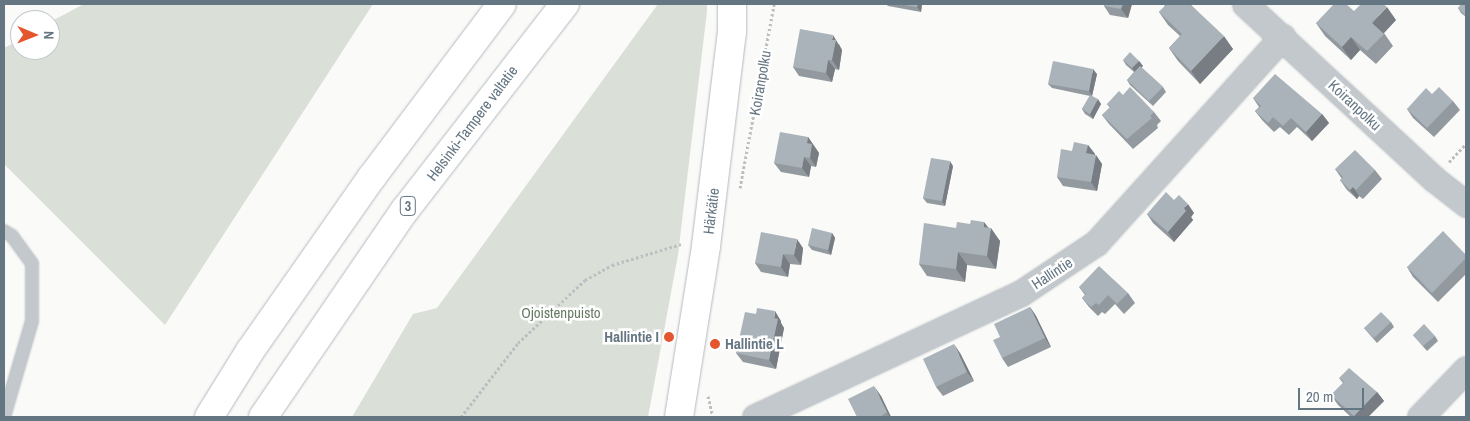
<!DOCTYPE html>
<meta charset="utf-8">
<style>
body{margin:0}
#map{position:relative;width:1470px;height:421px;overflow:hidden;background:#fafaf8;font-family:"Archivo Narrow",sans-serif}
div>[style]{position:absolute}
.green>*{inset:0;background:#dadfd7}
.path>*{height:3px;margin-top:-1.5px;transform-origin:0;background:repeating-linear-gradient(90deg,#bbbfc2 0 2.5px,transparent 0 5px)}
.roads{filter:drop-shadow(0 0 1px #b3babf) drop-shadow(0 0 1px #b3babf)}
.service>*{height:12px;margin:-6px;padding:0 6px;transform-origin:6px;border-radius:6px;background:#c3c8cc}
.minor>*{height:25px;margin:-12.5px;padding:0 12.5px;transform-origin:12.5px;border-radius:12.5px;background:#c3c8cc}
.secondary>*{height:28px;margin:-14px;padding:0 14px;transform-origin:14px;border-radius:14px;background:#fff}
.motorway>*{height:28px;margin:-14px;padding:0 14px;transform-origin:14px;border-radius:14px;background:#fff}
.wall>*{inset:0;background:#929a9f}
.shaded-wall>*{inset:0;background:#777d82}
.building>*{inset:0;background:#aab3b9}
.dots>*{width:14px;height:14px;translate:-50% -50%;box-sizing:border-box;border:2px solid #fff;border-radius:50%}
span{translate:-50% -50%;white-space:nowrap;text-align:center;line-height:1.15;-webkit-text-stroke:5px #fff;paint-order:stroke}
.shield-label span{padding:1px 4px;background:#fff;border:1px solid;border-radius:4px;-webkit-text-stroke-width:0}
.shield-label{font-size:14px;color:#657683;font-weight:700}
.street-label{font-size:15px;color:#657683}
.park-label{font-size:15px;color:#687a64}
.poi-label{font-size:15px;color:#657683;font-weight:700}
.right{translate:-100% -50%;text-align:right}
.left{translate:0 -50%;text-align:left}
.frame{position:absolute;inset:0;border:5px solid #657683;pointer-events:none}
.north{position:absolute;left:10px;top:10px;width:50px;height:50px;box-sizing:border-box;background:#fff;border:1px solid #c1c8cd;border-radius:50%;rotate:91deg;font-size:14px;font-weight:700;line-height:20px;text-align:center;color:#657683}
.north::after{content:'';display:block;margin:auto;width:18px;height:22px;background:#e4572e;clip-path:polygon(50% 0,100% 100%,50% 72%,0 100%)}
.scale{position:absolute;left:1298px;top:388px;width:66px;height:22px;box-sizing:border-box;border:2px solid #657683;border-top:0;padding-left:6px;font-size:15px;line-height:18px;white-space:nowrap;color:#657683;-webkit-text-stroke:4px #fff;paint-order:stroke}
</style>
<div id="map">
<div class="green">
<i style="clip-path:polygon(84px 4px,373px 4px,165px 325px,4px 164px,4px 48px,20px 40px,20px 50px,50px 50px,50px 22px)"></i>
<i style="clip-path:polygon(658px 4px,707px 4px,707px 11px,678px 255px,648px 417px,352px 417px,413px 314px,437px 308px)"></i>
</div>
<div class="path">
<i style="left:1449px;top:162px;width:25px;rotate:-47deg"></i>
<i style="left:740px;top:188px;width:187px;rotate:-79.5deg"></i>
<i style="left:708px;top:396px;width:22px;rotate:77deg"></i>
<i style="left:461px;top:417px;width:93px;rotate:-52.4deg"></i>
<i style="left:518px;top:343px;width:92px;rotate:-43.2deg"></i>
<i style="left:585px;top:280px;width:31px;rotate:-29deg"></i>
<i style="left:612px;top:265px;width:72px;rotate:-16.9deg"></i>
</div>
<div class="roads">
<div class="service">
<i style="left:4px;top:231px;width:9px;rotate:32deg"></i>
<i style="left:12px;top:236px;width:34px;rotate:54deg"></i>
<i style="left:32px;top:264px;width:57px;rotate:90deg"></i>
<i style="left:32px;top:321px;width:100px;rotate:106.3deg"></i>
</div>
<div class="minor">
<i style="left:1245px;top:4px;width:258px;rotate:42.8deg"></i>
<i style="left:1434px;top:179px;width:41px;rotate:38deg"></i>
<i style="left:755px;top:417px;width:293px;rotate:-25deg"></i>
<i style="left:1021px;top:293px;width:90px;rotate:-33.7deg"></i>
<i style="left:1096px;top:243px;width:278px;rotate:-47.9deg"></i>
<i style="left:1420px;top:417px;width:66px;rotate:-46.2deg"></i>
</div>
<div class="secondary">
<i style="left:679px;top:417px;width:173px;rotate:-81deg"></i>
<i style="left:706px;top:246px;width:216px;rotate:-83.1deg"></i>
<i style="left:732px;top:32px;width:28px;rotate:-90deg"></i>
</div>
<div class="motorway">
<i style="left:209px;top:417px;width:78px;rotate:-58.2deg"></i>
<i style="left:250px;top:351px;width:213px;rotate:-55deg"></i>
<i style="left:372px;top:177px;width:216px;rotate:-53.1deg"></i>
<i style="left:263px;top:417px;width:251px;rotate:-55.6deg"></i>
<i style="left:405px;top:210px;width:261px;rotate:-52.2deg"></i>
</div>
</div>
<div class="wall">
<i style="clip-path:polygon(886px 4px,922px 4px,921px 12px,888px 6px)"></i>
<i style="clip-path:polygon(1100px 4px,1132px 4px,1128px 18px,1110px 15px,1104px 6px,1104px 5px)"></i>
<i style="clip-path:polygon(1163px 4px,1190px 4px,1233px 49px,1200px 84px,1178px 61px,1169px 48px,1180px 36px,1168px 25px,1159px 12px,1165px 6px)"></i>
<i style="clip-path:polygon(1466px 4px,1466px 17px,1461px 13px,1458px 8px)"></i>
<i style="clip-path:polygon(1354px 11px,1396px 20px,1384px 33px,1393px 46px,1376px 64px,1360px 50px,1351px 60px,1325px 36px,1316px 23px)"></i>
<i style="clip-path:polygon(839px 44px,842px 50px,839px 70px,835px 69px,832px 82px,799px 76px,793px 67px)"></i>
<i style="clip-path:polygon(1123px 60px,1139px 61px,1143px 66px,1141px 67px,1163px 87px,1166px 92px,1153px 106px,1130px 85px,1127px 80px,1134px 72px,1126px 65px)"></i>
<i style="clip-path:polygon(1097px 74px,1092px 96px,1101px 104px,1093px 119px,1085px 114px,1082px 109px,1090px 96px,1052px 88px,1048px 84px)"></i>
<i style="clip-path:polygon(1432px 94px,1453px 101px,1460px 110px,1434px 137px,1413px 118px,1407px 109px)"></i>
<i style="clip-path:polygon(1123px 95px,1154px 112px,1161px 121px,1157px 125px,1158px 128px,1133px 149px,1109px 124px,1102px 115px,1110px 108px,1107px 104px)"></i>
<i style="clip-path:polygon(1253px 98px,1322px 114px,1329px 123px,1312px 141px,1297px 127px,1289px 135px,1280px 127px,1274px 132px,1262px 120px,1255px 111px,1259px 107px)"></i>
<i style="clip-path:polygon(808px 137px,819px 153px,816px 167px,811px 166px,809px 177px,781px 172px,774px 163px)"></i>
<i style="clip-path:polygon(1088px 145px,1102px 164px,1097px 191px,1063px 186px,1057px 177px,1072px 151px)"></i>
<i style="clip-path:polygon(953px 166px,945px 206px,927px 203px,923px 198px)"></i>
<i style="clip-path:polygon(1335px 169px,1375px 170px,1382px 179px,1363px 199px,1359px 196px,1357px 199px,1347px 190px,1340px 180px,1342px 179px)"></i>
<i style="clip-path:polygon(1174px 200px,1194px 213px,1191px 217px,1193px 220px,1174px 242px,1153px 223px,1147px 214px)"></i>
<i style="clip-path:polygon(988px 228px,1000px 241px,996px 269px,967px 265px,965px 282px,927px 276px,919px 264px)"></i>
<i style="clip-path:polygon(832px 233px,835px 238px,831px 255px,812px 250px,808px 245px)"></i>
<i style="clip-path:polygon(803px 248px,801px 265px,790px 264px,788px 277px,761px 272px,755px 263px)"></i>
<i style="clip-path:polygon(1466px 255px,1466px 274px,1438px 302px,1413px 277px,1407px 267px)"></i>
<i style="clip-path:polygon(1079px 287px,1128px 293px,1135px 303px,1124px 314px,1115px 304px,1105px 314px,1102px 312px,1098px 316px,1089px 307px,1082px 298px,1085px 295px)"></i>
<i style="clip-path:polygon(1030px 307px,1036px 316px,1051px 347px,1008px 367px,1002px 358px,1000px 337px)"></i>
<i style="clip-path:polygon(781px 321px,781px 323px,784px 328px,776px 369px,743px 362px,736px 353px)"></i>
<i style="clip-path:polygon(1391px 322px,1394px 327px,1377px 343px,1364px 328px)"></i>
<i style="clip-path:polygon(1413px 335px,1435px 336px,1438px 341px,1427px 351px)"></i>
<i style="clip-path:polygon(960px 353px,974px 381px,943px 396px,936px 387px)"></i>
<i style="clip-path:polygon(1339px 378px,1377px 392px,1384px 401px,1368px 417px,1351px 417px,1338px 405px,1331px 395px,1343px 383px)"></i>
<i style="clip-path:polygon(881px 396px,891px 417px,857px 417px)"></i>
</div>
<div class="shaded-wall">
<i style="clip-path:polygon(918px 4px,922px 4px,921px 12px,917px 7px)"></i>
<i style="clip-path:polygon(1123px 4px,1132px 4px,1128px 18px,1121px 9px)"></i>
<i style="clip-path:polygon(1387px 7px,1396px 20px,1381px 36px,1372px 23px)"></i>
<i style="clip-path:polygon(833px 35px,842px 50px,839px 70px,832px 60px,832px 40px)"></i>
<i style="clip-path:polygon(1224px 36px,1233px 49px,1200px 84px,1191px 71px)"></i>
<i style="clip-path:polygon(1351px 37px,1360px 50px,1351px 60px,1342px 47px)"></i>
<i style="clip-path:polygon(828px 60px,835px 69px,832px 82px,826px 73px)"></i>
<i style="clip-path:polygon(1139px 61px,1143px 66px,1136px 73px,1132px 68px)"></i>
<i style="clip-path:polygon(1093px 69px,1097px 74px,1092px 96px,1089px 91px)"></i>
<i style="clip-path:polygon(1098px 99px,1101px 104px,1093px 119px,1090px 114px)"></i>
<i style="clip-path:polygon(1322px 114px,1329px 123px,1312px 141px,1306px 132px)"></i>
<i style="clip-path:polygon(808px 137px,819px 153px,816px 167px,810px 158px,807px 143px)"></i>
<i style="clip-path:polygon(1088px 145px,1095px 154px,1093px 162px,1086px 153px)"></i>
<i style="clip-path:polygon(1096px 155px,1102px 164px,1097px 191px,1091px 182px)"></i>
<i style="clip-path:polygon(804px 157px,811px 166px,809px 177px,802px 168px)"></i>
<i style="clip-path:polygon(950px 161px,953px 166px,945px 206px,942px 201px)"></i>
<i style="clip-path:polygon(1353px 187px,1359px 196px,1357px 199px,1350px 190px)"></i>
<i style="clip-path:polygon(1188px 204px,1194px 213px,1191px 217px,1193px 220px,1174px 242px,1168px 232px,1184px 208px)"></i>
<i style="clip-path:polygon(984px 222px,991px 231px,991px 228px,1000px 241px,996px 269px,987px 256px,984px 227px)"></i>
<i style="clip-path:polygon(832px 233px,835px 238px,831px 255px,828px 250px)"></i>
<i style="clip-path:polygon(797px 239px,803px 248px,801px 265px,794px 255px)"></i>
<i style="clip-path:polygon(958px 252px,967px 265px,965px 282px,956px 269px)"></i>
<i style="clip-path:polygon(783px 254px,790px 264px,788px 277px,781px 267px)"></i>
<i style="clip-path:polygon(1030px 307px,1036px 316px,1051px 347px,1045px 338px)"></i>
<i style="clip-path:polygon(775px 311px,781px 321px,781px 323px,784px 328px,776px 369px,769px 360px)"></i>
<i style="clip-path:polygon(954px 344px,960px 353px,974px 381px,967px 372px)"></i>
<i style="clip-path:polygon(874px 386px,881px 396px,891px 417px,890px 417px,887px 412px)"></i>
<i style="clip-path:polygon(1377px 392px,1384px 401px,1368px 417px,1354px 417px,1354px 416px)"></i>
</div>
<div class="building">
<i style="clip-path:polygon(898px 4px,918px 4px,917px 7px)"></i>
<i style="clip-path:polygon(1104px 4px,1123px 4px,1121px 9px,1104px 6px)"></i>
<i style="clip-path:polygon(1165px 4px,1190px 4px,1224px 36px,1191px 71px,1169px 48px,1182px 34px,1159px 12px,1166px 5px)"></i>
<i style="clip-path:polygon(1334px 4px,1346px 4px,1354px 11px,1361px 4px,1383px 4px,1387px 7px,1372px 23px,1384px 34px,1367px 51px,1351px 37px,1342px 47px,1316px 23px)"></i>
<i style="clip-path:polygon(1461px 4px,1466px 4px,1466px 16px,1458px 8px)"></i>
<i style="clip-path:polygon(800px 29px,833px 35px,832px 40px,836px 40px,832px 60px,828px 60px,826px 73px,793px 67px)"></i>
<i style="clip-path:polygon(1130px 52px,1139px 61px,1132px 68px,1123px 60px)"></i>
<i style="clip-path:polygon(1053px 61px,1093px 69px,1089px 91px,1048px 84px)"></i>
<i style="clip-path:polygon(1140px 66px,1163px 87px,1149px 101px,1127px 80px)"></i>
<i style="clip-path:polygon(1275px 74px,1322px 114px,1306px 132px,1291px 118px,1283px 126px,1273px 117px,1268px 123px,1255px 111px,1261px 106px,1253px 98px)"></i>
<i style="clip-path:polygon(1130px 87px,1154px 112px,1150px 116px,1152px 118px,1127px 139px,1102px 115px,1110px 107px,1107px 104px,1119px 91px,1123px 95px)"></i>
<i style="clip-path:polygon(1439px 87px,1453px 101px,1427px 128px,1407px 109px,1426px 88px,1432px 94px)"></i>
<i style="clip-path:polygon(1090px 95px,1098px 99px,1090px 114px,1082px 109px)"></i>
<i style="clip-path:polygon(780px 132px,808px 137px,807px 143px,812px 144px,810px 158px,804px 157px,802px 168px,774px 163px)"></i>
<i style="clip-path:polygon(1074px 142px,1088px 145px,1086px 153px,1096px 155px,1091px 182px,1057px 177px,1061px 149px,1072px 151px)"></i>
<i style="clip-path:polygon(1355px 150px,1375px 170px,1356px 190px,1353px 187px,1350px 190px,1340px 180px,1343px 177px,1335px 169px)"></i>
<i style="clip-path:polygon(931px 158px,950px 161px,942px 201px,923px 198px)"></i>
<i style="clip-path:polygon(1166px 192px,1174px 200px,1179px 195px,1188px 204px,1184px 208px,1186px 211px,1168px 232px,1147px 214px)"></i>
<i style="clip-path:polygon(971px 220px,984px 222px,984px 227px,991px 228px,987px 256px,958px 252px,956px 269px,919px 264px,924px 223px,956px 228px,957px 222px,970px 224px)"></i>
<i style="clip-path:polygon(812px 228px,832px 233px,828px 250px,808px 245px)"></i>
<i style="clip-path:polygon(1443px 231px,1466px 255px,1466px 258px,1432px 293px,1407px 267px)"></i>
<i style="clip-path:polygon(761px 232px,797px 239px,794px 255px,783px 254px,781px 267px,755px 263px)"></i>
<i style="clip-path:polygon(1099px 266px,1128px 293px,1117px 304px,1108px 295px,1099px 305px,1096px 303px,1091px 307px,1082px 298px,1086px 294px,1079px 287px)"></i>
<i style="clip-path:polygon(1030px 307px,1045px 338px,1002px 358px,993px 340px,1000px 337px,994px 324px)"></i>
<i style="clip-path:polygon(757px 308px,775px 311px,774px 318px,778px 319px,769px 360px,736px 353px,745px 312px,756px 314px)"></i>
<i style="clip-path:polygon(1381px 312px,1391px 322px,1374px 338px,1364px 328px)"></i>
<i style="clip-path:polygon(1424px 324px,1435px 336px,1423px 346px,1413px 335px)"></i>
<i style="clip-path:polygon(954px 344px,967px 372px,936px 387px,923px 359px)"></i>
<i style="clip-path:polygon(1349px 368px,1377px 392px,1354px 416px,1331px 395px,1344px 382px,1339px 378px)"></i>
<i style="clip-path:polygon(874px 386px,887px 412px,880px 417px,857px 417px,848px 399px)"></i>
</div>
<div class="dots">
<i style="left:669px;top:337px;background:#e4572e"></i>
<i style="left:715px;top:344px;background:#e4572e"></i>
</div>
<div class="shield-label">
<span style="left:408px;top:206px">3</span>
</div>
<div class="street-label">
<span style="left:760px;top:83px;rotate:-80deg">Koiranpolku</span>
<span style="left:1355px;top:105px;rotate:43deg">Koiranpolku</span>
<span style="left:472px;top:123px;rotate:-53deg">Helsinki-Tampere valtatie</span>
<span style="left:711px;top:211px;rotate:-83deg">Härkätie</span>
<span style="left:1052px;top:273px;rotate:-33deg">Hallintie</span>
</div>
<div class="park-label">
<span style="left:561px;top:313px">Ojoistenpuisto</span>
</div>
<div class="poi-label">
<span class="right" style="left:659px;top:337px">Hallintie I</span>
<span class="left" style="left:725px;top:344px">Hallintie L</span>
</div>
<div class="frame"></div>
<div class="north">N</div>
<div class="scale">20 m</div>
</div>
